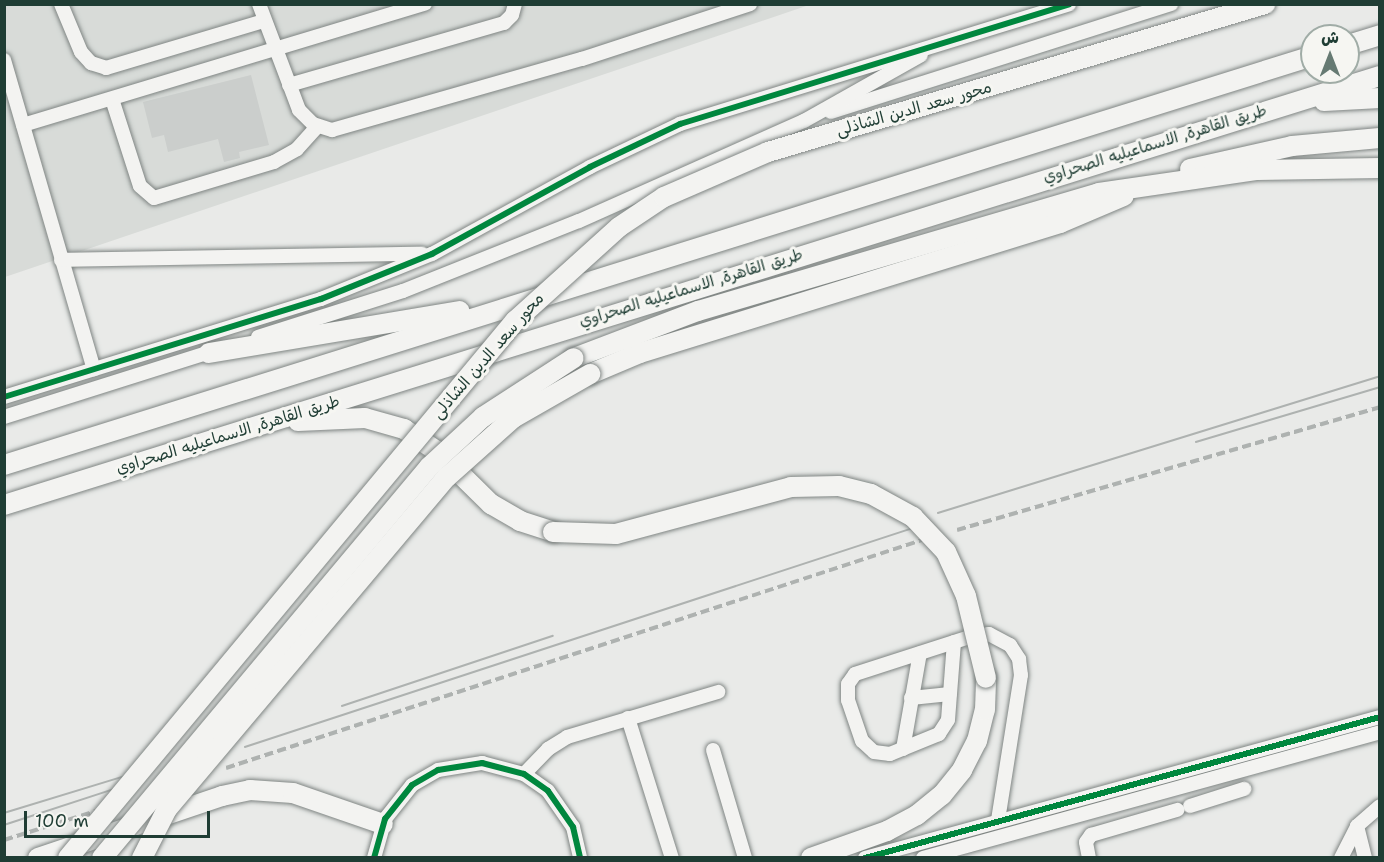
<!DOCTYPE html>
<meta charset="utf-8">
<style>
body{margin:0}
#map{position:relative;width:1384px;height:862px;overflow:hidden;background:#e9eae8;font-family:"Shantell Sans","Playpen Sans Arabic",sans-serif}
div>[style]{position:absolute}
.built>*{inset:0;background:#d8dbd8}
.building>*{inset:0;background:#cbcecc}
.roads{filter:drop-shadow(0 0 2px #7f8583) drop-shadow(0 0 2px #7f8583)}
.minor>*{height:14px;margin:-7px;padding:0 7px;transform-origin:7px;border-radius:7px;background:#f3f3f1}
.highway>*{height:20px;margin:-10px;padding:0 10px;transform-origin:10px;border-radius:10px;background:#f3f3f1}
.tram>*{height:1.5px;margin:-0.75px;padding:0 0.75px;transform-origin:0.75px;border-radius:0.75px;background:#aeb2b0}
.rail>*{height:4px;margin-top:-2px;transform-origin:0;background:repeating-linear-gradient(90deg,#aeb2b0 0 9px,transparent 0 13.5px)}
.bridges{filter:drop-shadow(0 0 2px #7f8583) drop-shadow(0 0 2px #7f8583)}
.highway-bridge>*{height:20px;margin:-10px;padding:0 10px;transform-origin:10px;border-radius:10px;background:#f3f3f1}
.cycleway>*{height:6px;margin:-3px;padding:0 3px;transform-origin:3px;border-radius:3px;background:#00873e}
span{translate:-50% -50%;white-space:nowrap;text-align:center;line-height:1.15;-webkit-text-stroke:6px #f6f6f2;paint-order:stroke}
.street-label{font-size:16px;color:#1f3d34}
.frame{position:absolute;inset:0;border:6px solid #1f3d34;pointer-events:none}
.north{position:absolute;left:1300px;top:24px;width:60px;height:60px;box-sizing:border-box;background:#f6f6f2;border:2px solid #a0aca6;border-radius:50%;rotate:0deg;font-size:16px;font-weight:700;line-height:24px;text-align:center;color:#1f3d34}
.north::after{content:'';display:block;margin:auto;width:21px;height:27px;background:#667a73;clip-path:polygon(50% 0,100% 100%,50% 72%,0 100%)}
.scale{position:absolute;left:24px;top:811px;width:186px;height:27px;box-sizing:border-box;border:3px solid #1f3d34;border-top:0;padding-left:8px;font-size:18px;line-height:21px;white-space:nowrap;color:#1f3d34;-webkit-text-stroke:4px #f6f6f2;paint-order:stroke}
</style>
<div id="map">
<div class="built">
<i style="clip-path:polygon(4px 5px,809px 5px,5px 277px)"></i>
</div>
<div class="building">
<i style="clip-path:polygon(251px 75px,269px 145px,239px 152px,240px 158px,224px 162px,218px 139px,168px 152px,164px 135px,152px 138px,143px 102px)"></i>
</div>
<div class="roads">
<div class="minor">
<i style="left:61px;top:4px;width:52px;rotate:67.4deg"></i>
<i style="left:81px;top:52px;width:15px;rotate:48deg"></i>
<i style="left:91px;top:63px;width:16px;rotate:18deg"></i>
<i style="left:106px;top:68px;width:165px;rotate:-16.6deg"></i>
<i style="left:259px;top:4px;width:113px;rotate:69.3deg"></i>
<i style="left:299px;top:110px;width:20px;rotate:45deg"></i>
<i style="left:313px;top:124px;width:20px;rotate:18deg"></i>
<i style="left:332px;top:130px;width:260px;rotate:-15.9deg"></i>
<i style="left:582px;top:59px;width:177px;rotate:-18.1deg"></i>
<i style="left:4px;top:60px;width:322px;rotate:73.8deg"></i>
<i style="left:289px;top:85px;width:224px;rotate:-16.1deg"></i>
<i style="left:504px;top:23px;width:11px;rotate:-45deg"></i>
<i style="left:512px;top:15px;width:11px;rotate:-75deg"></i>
<i style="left:112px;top:99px;width:91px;rotate:72.2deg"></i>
<i style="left:140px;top:186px;width:18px;rotate:41deg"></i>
<i style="left:154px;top:198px;width:125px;rotate:-16.7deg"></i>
<i style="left:274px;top:162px;width:26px;rotate:-29deg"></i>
<i style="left:297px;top:149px;width:31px;rotate:-48deg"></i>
<i style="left:831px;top:112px;width:357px;rotate:-17.6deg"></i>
<i style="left:23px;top:125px;width:420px;rotate:-16.8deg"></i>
<i style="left:61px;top:260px;width:361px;rotate:-1deg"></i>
<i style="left:258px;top:337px;width:152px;rotate:-17.6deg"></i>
<i style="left:403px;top:291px;width:189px;rotate:-21.7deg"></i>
<i style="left:579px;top:221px;width:246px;rotate:-24deg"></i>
<i style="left:804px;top:121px;width:134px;rotate:-29.4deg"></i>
<i style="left:4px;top:397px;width:332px;rotate:-17.2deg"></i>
<i style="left:321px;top:299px;width:120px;rotate:-22.1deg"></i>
<i style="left:432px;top:254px;width:180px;rotate:-28.8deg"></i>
<i style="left:590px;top:167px;width:100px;rotate:-25.5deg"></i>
<i style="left:680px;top:124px;width:407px;rotate:-17.1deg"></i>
<i style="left:4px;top:417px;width:223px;rotate:-17.5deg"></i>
<i style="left:954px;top:642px;width:78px;rotate:94.4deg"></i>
<i style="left:948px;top:720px;width:17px;rotate:123deg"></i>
<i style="left:939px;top:734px;width:53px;rotate:157.8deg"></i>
<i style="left:890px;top:754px;width:16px;rotate:-173deg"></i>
<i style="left:874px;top:752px;width:16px;rotate:-137deg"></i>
<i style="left:862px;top:741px;width:43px;rotate:-108.9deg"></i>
<i style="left:848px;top:700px;width:16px;rotate:-90deg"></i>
<i style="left:848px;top:684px;width:12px;rotate:-55deg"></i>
<i style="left:855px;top:674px;width:124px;rotate:-17.9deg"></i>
<i style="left:973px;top:636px;width:16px;rotate:-7deg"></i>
<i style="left:989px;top:634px;width:24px;rotate:28deg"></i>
<i style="left:1010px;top:645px;width:17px;rotate:57deg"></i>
<i style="left:1019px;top:659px;width:16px;rotate:83deg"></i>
<i style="left:1021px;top:675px;width:148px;rotate:99deg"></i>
<i style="left:911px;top:698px;width:39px;rotate:-6deg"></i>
<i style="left:628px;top:718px;width:147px;rotate:72.6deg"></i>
<i style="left:903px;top:749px;width:97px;rotate:-80deg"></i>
<i style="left:713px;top:750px;width:113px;rotate:73.5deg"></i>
<i style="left:524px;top:774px;width:35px;rotate:-46deg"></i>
<i style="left:548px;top:749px;width:22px;rotate:-32deg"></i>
<i style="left:567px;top:737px;width:158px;rotate:-16.6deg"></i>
<i style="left:1190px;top:806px;width:57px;rotate:-17.5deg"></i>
<i style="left:1357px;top:826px;width:33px;rotate:76deg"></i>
<i style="left:374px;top:858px;width:41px;rotate:-74.2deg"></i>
<i style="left:385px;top:819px;width:43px;rotate:-51.5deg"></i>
<i style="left:412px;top:785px;width:30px;rotate:-30deg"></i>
<i style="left:438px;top:770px;width:45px;rotate:-9deg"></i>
<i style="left:482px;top:763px;width:43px;rotate:14.7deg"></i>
<i style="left:524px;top:774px;width:29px;rotate:35deg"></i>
<i style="left:548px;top:791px;width:44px;rotate:55.2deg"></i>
<i style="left:573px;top:827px;width:32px;rotate:77deg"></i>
<i style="left:865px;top:858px;width:534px;rotate:-15.31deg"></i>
<i style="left:923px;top:858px;width:474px;rotate:-15.4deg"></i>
<i style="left:1089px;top:858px;width:16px;rotate:-101deg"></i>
<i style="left:1086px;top:842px;width:9px;rotate:-54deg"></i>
<i style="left:1091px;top:835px;width:90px;rotate:-16.2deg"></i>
<i style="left:1341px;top:858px;width:36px;rotate:-63deg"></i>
<i style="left:1357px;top:826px;width:30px;rotate:-41deg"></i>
</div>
<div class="highway">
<i style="left:1348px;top:45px;width:34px;rotate:-17deg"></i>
<i style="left:1324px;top:101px;width:56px;rotate:-3.1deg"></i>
<i style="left:1190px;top:169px;width:105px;rotate:-12.7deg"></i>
<i style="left:1292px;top:146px;width:88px;rotate:-5.2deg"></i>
<i style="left:209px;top:353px;width:254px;rotate:-9.5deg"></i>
<i style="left:574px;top:358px;width:133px;rotate:-20.8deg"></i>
<i style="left:698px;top:311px;width:418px;rotate:-16.4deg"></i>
<i style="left:1099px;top:193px;width:160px;rotate:-8.3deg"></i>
<i style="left:1257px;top:170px;width:123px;rotate:-0.9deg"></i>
<i style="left:590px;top:374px;width:54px;rotate:-22.8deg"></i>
<i style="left:640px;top:353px;width:440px;rotate:-17.2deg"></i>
<i style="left:1060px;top:223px;width:69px;rotate:-22.9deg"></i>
<i style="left:298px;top:421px;width:67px;rotate:-2.6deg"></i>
<i style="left:365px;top:418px;width:41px;rotate:15.8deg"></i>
<i style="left:404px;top:429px;width:40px;rotate:34deg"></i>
<i style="left:437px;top:451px;width:76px;rotate:44.5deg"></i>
<i style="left:491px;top:504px;width:34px;rotate:30deg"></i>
<i style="left:520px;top:521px;width:35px;rotate:18deg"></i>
<i style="left:4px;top:465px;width:1370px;rotate:-17.36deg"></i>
<i style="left:4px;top:505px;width:1441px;rotate:-17.32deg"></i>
<i style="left:38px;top:858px;width:194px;rotate:-18.6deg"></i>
<i style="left:222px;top:796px;width:29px;rotate:-12deg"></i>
<i style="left:250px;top:790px;width:43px;rotate:4deg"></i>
<i style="left:293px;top:793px;width:95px;rotate:19deg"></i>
<i style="left:811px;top:858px;width:81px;rotate:-19.6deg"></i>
<i style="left:887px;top:831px;width:34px;rotate:-28deg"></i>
<i style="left:917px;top:815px;width:32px;rotate:-39deg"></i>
<i style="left:942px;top:795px;width:32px;rotate:-51deg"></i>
<i style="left:962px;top:770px;width:33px;rotate:-63deg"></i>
<i style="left:977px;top:741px;width:32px;rotate:-76deg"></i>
<i style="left:985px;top:710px;width:32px;rotate:-88deg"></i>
</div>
</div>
<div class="tram">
<i style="left:1196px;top:442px;width:192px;rotate:-16.6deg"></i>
<i style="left:938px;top:513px;width:463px;rotate:-17.2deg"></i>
<i style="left:342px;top:706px;width:222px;rotate:-18.4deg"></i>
<i style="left:245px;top:747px;width:703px;rotate:-18.15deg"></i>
<i style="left:4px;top:813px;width:130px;rotate:-17deg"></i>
<i style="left:4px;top:825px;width:119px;rotate:-18.1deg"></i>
</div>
<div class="rail">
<i style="left:957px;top:530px;width:441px;rotate:-16.2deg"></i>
<i style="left:226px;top:768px;width:736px;rotate:-18.14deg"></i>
<i style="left:4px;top:840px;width:100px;rotate:-17.5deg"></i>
</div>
<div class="bridges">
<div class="highway-bridge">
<i style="left:553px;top:532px;width:63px;rotate:1.8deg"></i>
<i style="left:616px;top:534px;width:181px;rotate:-15deg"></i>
<i style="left:791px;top:487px;width:48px;rotate:-1.2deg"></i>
<i style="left:839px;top:486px;width:33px;rotate:14deg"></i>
<i style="left:871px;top:494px;width:48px;rotate:28.7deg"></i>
<i style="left:913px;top:517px;width:48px;rotate:46.7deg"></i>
<i style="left:946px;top:552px;width:48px;rotate:65.6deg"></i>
<i style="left:966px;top:596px;width:84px;rotate:76.3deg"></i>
<i style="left:68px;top:858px;width:699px;rotate:-50.23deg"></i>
<i style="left:515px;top:321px;width:140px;rotate:-42.1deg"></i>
<i style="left:619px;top:227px;width:54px;rotate:-33.7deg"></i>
<i style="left:664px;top:197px;width:113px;rotate:-23.4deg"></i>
<i style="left:768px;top:152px;width:519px;rotate:-16.58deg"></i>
<i style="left:102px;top:858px;width:510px;rotate:-50.09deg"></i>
<i style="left:429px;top:467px;width:74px;rotate:-42.8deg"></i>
<i style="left:483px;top:417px;width:108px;rotate:-33deg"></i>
<i style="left:142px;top:858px;width:55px;rotate:-63deg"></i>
<i style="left:167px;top:809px;width:434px;rotate:-49.9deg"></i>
<i style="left:447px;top:477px;width:89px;rotate:-41.8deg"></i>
<i style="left:513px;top:418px;width:89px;rotate:-29.7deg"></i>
</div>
</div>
<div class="cycleway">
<i style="left:4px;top:397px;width:332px;rotate:-17.2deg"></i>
<i style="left:321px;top:299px;width:120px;rotate:-22.1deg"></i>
<i style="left:432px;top:254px;width:180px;rotate:-28.8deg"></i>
<i style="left:590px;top:167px;width:100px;rotate:-25.5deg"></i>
<i style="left:680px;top:124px;width:407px;rotate:-17.1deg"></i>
<i style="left:374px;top:858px;width:41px;rotate:-74.2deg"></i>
<i style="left:385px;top:819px;width:43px;rotate:-51.5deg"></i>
<i style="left:412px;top:785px;width:30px;rotate:-30deg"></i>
<i style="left:438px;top:770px;width:45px;rotate:-9deg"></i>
<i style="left:482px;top:763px;width:43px;rotate:14.7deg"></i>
<i style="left:524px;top:774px;width:29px;rotate:35deg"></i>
<i style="left:548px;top:791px;width:44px;rotate:55.2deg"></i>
<i style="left:573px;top:827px;width:32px;rotate:77deg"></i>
<i style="left:865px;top:858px;width:534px;rotate:-15.31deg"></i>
</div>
<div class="street-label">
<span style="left:914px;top:109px;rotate:-16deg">محور سعد الدين الشاذلى</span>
<span style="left:1155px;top:144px;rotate:-17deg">طريق القاهرة, الاسماعيليه الصحراوي</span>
<span style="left:691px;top:288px;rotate:-17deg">طريق القاهرة, الاسماعيليه الصحراوي</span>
<span style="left:488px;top:356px;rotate:-49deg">محور سعد الدين الشاذلى</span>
<span style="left:228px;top:435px;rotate:-17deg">طريق القاهرة, الاسماعيليه الصحراوي</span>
</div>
<div class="frame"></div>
<div class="north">ش</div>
<div class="scale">100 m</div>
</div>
